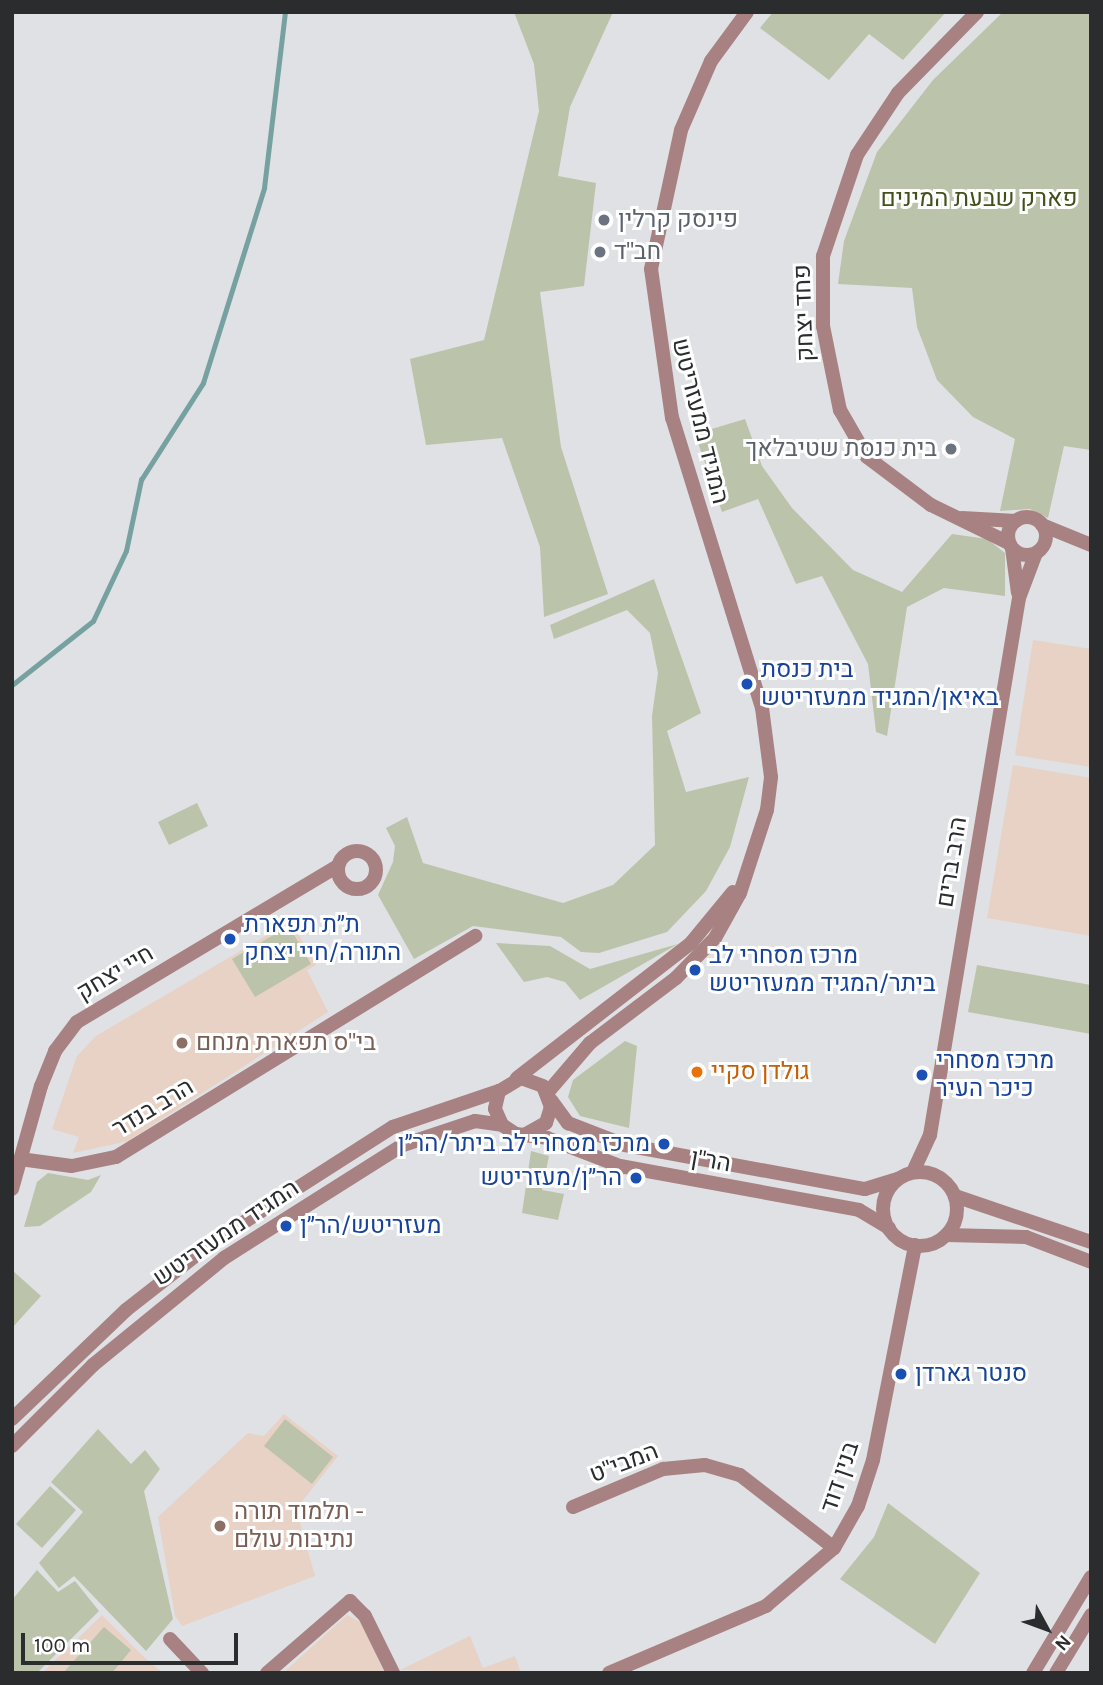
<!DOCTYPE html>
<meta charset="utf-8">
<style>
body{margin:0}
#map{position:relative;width:1103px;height:1685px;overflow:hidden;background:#dfe1e4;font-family:Karla,Heebo,sans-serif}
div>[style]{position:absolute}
.education>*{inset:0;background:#e7d2c5}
.green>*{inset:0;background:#bcc3ab}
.stream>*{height:4.5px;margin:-2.25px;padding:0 2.25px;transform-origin:2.25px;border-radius:2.25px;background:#77a1a1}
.minor>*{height:14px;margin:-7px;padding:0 7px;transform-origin:7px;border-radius:7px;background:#a88282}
.minor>.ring{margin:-7px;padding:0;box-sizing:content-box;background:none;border:14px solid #a88282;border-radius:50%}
.dots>*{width:19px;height:19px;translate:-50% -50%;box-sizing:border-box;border:4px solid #fff;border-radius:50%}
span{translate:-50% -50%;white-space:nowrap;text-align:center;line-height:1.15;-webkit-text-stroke:6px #fff;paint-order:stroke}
.park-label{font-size:24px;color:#44501c}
.worship-label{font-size:24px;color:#5b616d}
.left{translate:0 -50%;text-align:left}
.right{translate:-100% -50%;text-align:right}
.street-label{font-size:24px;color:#2b2c2e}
.transit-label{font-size:24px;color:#164399}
.education-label{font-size:24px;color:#785e54}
.food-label{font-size:24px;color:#c56008}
.frame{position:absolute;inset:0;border:14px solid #2b2c2e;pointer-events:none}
.north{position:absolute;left:1012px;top:1594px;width:70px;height:70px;-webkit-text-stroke:5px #fff;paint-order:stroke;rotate:131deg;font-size:19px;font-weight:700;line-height:28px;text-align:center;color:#2b2c2e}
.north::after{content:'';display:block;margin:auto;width:24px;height:32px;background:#2b2c2e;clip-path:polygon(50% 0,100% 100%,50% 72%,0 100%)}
.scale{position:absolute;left:21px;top:1633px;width:217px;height:32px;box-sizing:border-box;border:4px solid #2b2c2e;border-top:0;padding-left:9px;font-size:21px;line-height:24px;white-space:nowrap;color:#2b2c2e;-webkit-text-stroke:5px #fff;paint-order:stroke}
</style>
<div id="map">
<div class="education">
<i style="clip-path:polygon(1033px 640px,1091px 649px,1091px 767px,1015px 755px)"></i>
<i style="clip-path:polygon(1013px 765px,1091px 778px,1091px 936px,987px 918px)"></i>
<i style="clip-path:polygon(291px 921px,316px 965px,307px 970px,328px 1012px,128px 1141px,73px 1153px,79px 1137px,52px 1129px,77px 1056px,96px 1036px)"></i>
<i style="clip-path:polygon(284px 1414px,338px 1456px,296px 1509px,315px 1576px,182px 1626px,175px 1616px,158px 1517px,248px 1433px,264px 1436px)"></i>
<i style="clip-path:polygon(102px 1615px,145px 1658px,163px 1673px,42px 1673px)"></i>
<i style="clip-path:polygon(347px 1615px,362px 1623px,384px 1673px,283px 1673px)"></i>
<i style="clip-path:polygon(470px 1636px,483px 1668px,515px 1656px,521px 1673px,400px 1670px)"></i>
</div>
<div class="green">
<i style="clip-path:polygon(514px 12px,613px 12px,570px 107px,558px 176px,596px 183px,584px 286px,540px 292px,561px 447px,608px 594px,544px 617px,540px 547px,502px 438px,426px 445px,410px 359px,484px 340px,539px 111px,534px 64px)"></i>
<i style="clip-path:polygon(773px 12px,946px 12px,903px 60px,869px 34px,829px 80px,760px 28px)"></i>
<i style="clip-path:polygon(1003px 12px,1091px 12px,1091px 450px,1064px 446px,1048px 518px,1030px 509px,1000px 511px,1015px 439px,973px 417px,937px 380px,917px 327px,912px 288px,838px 284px,844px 241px,877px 152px,933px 80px)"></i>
<i style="clip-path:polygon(745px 419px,762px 466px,792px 508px,853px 570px,902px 592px,952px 534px,987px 539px,1005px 553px,1005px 596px,944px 588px,907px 607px,887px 736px,876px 732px,868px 664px,822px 576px,796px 584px,758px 499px,722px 512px,695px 434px)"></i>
<i style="clip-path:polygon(654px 579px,701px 713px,667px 731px,686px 792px,749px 777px,730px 847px,706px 891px,667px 932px,599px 953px,581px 952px,561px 937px,473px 926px,414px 959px,378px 895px,393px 862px,395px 846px,386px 828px,407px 817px,423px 863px,563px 903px,613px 885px,655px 845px,652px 716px,658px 673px,650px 633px,627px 610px,554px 639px,550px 625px)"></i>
<i style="clip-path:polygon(197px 803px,208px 826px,169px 845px,158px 822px)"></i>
<i style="clip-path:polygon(289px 926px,311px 964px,255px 997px,232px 959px)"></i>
<i style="clip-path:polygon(496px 943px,550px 946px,590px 969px,678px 944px,580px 1000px,565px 982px,547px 977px,524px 982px)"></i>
<i style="clip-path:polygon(977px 965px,1091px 985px,1091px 1034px,968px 1012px)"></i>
<i style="clip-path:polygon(625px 1041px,637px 1046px,629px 1128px,580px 1116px,568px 1097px,573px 1080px)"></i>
<i style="clip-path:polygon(531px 1151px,549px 1156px,542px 1190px,564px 1194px,558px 1220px,522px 1213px)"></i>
<i style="clip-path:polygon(48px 1173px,88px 1180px,101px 1175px,91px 1192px,40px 1226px,24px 1227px,37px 1182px)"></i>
<i style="clip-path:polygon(12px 1270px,41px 1296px,12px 1328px)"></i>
<i style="clip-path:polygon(285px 1419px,333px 1457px,312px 1484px,264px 1446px)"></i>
<i style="clip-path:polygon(98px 1429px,131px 1464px,145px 1450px,160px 1469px,144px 1491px,173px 1619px,146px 1651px,74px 1576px,59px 1588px,39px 1563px,83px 1512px,51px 1482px)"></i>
<i style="clip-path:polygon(50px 1486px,76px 1510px,42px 1548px,16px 1524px)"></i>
<i style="clip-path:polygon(888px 1503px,980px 1573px,935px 1644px,840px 1579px,874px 1537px)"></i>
<i style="clip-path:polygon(37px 1570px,58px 1592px,75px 1581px,99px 1611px,37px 1673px,12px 1673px,12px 1600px)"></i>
<i style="clip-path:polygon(104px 1627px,131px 1650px,112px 1673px,63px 1673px)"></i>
</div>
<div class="stream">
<i style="left:12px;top:685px;width:103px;rotate:-38.3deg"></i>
<i style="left:93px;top:621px;width:77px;rotate:-64.8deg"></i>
<i style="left:126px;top:551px;width:73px;rotate:-78.1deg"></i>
<i style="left:141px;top:480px;width:115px;rotate:-57.4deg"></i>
<i style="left:203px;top:383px;width:204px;rotate:-72.6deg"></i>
<i style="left:264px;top:188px;width:177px;rotate:-83.2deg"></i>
</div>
<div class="minor">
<i style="left:977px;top:12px;width:113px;rotate:134.3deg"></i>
<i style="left:898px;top:93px;width:74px;rotate:123.5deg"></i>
<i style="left:857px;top:155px;width:107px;rotate:108.6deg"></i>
<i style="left:823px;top:256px;width:70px;rotate:90deg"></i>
<i style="left:823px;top:326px;width:86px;rotate:78.6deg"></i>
<i style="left:840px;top:410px;width:54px;rotate:60.1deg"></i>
<i style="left:867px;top:457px;width:80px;rotate:36.9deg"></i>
<i style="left:931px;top:505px;width:87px;rotate:26deg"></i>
<i class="ring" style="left:1008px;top:517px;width:24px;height:24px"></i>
<i style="left:962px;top:518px;width:54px;rotate:3.2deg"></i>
<i style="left:1042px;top:525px;width:53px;rotate:22.2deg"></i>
<i style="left:1012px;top:548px;width:45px;rotate:82.4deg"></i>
<i class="ring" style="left:338px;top:851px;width:24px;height:24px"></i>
<i style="left:517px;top:1078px;width:220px;rotate:-37.8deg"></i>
<i style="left:691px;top:943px;width:66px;rotate:-50.5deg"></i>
<i style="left:548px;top:1092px;width:65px;rotate:-49.4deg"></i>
<i style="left:590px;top:1043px;width:108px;rotate:-37.1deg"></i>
<i style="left:676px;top:978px;width:56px;rotate:-45.7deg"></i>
<i style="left:715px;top:938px;width:51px;rotate:-60.9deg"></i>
<i style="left:740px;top:893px;width:87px;rotate:-72deg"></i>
<i style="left:767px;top:810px;width:33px;rotate:-83deg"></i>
<i style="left:771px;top:777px;width:70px;rotate:-97.4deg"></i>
<i style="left:762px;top:708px;width:304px;rotate:-107.2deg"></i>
<i style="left:672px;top:418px;width:150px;rotate:-98deg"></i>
<i style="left:651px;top:269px;width:142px;rotate:-77.8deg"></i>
<i style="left:681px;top:130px;width:75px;rotate:-66.5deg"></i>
<i style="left:711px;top:61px;width:61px;rotate:-53.7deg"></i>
<i style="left:551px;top:1100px;width:29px;rotate:54deg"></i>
<i style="left:568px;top:1123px;width:61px;rotate:21.1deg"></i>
<i style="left:625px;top:1145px;width:244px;rotate:10.4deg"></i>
<i style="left:865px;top:1189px;width:34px;rotate:-17deg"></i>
<i style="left:524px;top:1135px;width:25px;rotate:-29deg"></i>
<i style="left:546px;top:1123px;width:17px;rotate:-73deg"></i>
<i style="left:551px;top:1107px;width:22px;rotate:-111deg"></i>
<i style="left:543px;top:1086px;width:23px;rotate:-160deg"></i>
<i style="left:521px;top:1078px;width:26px;rotate:149deg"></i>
<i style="left:499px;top:1091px;width:18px;rotate:103deg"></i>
<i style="left:495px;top:1109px;width:17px;rotate:66deg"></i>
<i style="left:502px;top:1125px;width:17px;rotate:33deg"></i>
<i style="left:516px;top:1134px;width:31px;rotate:7deg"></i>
<i style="left:547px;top:1138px;width:78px;rotate:21deg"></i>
<i style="left:620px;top:1166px;width:243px;rotate:10.4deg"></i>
<i style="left:859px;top:1210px;width:35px;rotate:31deg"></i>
<i style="left:20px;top:1159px;width:52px;rotate:7.7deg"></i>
<i style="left:72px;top:1166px;width:45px;rotate:-11.6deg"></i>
<i style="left:116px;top:1157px;width:422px;rotate:-31.6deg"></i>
<i style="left:913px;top:1172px;width:41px;rotate:-65.3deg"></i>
<i style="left:930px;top:1135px;width:544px;rotate:-80.59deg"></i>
<i style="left:1019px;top:598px;width:48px;rotate:-69.3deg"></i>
<i class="ring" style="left:883px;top:1172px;width:60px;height:60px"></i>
<i style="left:12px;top:1189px;width:107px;rotate:-74.3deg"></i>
<i style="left:41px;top:1086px;width:38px;rotate:-68deg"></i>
<i style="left:55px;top:1051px;width:36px;rotate:-53deg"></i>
<i style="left:77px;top:1022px;width:304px;rotate:-30.9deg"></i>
<i style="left:955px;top:1196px;width:144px;rotate:18.7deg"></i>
<i style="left:946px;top:1235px;width:80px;rotate:1.4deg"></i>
<i style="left:1026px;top:1237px;width:70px;rotate:21deg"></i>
<i style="left:12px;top:1419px;width:158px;rotate:-43.7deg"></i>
<i style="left:126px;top:1310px;width:110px;rotate:-38deg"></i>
<i style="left:213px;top:1242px;width:214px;rotate:-32.6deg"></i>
<i style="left:393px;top:1127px;width:112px;rotate:-18.8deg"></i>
<i style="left:12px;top:1446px;width:115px;rotate:-45deg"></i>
<i style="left:93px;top:1365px;width:169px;rotate:-39.2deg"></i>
<i style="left:224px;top:1258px;width:212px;rotate:-32.3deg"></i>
<i style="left:403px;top:1145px;width:76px;rotate:-18.4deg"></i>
<i style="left:475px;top:1121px;width:27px;rotate:8deg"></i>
<i style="left:573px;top:1507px;width:98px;rotate:-22.9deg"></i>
<i style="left:663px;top:1469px;width:42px;rotate:-5.4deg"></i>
<i style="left:705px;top:1465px;width:36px;rotate:16deg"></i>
<i style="left:740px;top:1475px;width:119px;rotate:37.8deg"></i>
<i style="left:170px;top:1639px;width:47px;rotate:46.7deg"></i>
<i style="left:267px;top:1673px;width:110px;rotate:-40.9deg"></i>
<i style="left:350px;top:1601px;width:21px;rotate:45deg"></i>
<i style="left:365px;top:1616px;width:64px;rotate:63.8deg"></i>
<i style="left:609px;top:1673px;width:171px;rotate:-23.1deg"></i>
<i style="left:766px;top:1606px;width:89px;rotate:-40.5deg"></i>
<i style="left:834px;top:1548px;width:48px;rotate:-60.3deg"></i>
<i style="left:858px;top:1506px;width:48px;rotate:-71.9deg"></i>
<i style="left:873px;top:1460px;width:219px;rotate:-78.9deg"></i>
<i style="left:1033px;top:1673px;width:112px;rotate:-58.9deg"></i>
<i style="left:1056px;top:1673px;width:68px;rotate:-58.9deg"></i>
</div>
<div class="dots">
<i style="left:604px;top:220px;background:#6b7280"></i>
<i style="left:600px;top:252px;background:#6b7280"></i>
<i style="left:951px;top:449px;background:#6b7280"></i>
<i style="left:747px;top:684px;background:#1a4fb4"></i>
<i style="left:230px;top:939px;background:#1a4fb4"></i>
<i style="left:695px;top:970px;background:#1a4fb4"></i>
<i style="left:182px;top:1043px;background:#8d6e63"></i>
<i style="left:697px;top:1072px;background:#e8710a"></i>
<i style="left:922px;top:1075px;background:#1a4fb4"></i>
<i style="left:664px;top:1144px;background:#1a4fb4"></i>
<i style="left:636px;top:1178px;background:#1a4fb4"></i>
<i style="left:286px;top:1226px;background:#1a4fb4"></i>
<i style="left:901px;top:1374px;background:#1a4fb4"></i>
<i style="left:220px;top:1526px;background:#8d6e63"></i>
</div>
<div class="park-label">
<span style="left:979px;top:199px">פארק שבעת המינים</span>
</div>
<div class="worship-label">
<span class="left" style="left:618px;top:220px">פינסק קרלין</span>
<span class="left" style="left:614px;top:252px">חב"ד</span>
<span class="right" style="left:937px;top:449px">בית כנסת שטיבלאך</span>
</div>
<div class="street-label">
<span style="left:804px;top:313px;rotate:-92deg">פחד יצחק</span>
<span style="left:700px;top:421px;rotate:76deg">המגיד ממעזריטש</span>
<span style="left:952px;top:862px;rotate:-81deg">הרב ברים</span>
<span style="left:115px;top:973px;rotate:-31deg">חיי יצחק</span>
<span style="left:153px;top:1108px;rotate:-31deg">הרב בנדר</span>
<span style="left:711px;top:1161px;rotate:10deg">הר"ן</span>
<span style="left:226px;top:1233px;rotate:-34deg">המגיד ממעזריטש</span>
<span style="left:624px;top:1463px;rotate:-21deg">המבי"ט</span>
<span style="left:840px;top:1477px;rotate:-71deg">בנין דוד</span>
</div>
<div class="transit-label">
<span class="left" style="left:761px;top:684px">בית כנסת<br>באיאן/המגיד ממעזריטש</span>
<span class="left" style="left:244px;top:939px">ת״ת תפארת<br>התורה/חיי יצחק</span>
<span class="left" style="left:709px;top:970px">מרכז מסחרי לב<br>ביתר/המגיד ממעזריטש</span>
<span class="left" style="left:936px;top:1075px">מרכז מסחרי<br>כיכר העיר</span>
<span class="right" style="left:650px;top:1144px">מרכז מסחרי לב ביתר/הר״ן</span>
<span class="right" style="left:622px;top:1178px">הר״ן/מעזריטש</span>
<span class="left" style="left:300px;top:1226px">מעזריטש/הר״ן</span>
<span class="left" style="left:915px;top:1374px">סנטר גארדן</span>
</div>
<div class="education-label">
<span class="left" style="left:196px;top:1043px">בי"ס תפארת מנחם</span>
<span class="left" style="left:234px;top:1526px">תלמוד תורה -<br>נתיבות עולם</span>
</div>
<div class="food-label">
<span class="left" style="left:711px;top:1072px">גולדן סקיי</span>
</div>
<div class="frame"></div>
<div class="north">N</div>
<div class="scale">100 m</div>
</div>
